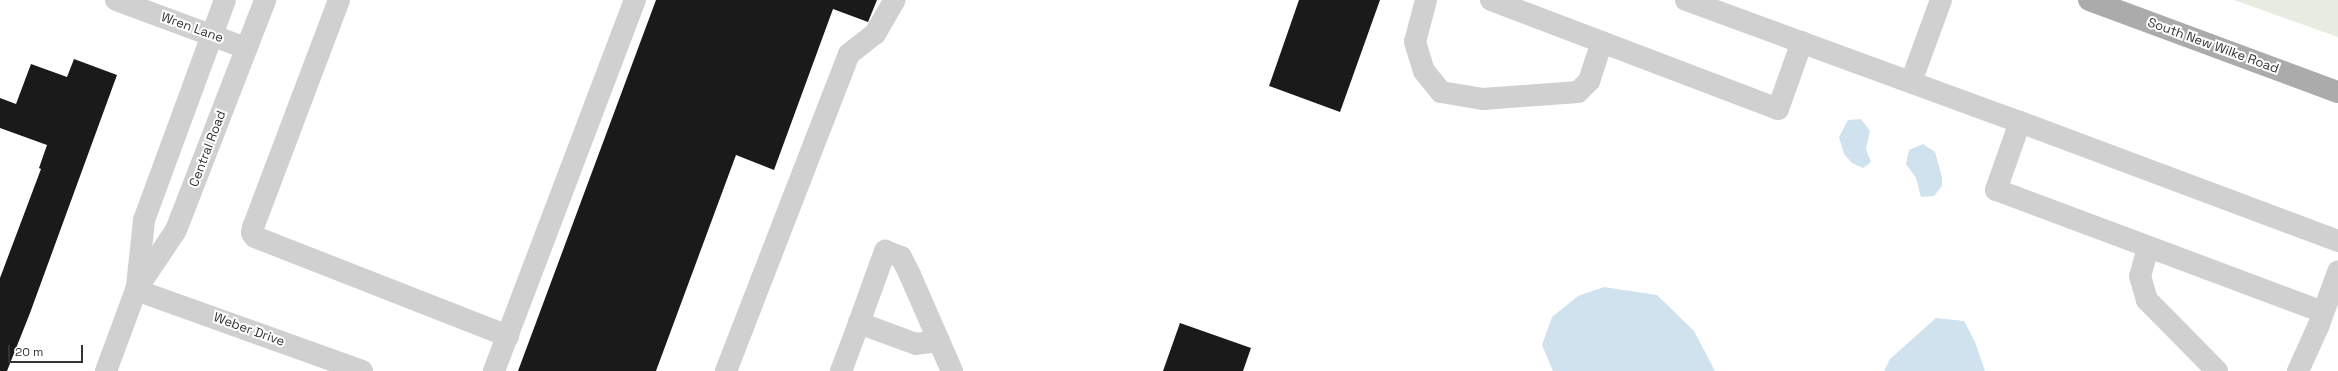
<!DOCTYPE html>
<style>
body{margin:0}
#map{position:relative;width:2338px;height:371px;overflow:hidden;background:#fff;font-family:"Space Grotesk",sans-serif}
div>[style]{position:absolute}
.green>*{inset:0;background:#e6ecdf}
.water>*{inset:0;background:#cfe2ee}
.building>*{inset:0;background:#1a1a1a}
.minor>*{height:22px;margin:-11px;padding:0 11px;transform-origin:11px;border-radius:11px;background:#d0d0d0}
.major>*{height:22px;margin:-11px;padding:0 11px;transform-origin:11px;border-radius:11px;background:#ababab}
span{translate:-50% -50%;white-space:nowrap;text-align:center;line-height:1.15;-webkit-text-stroke:4px #fff;paint-order:stroke}
.street-label{font-size:13px;color:#333}
.scale{position:absolute;left:8px;top:345px;width:75px;height:18px;box-sizing:border-box;border:2px solid #333;border-top:0;padding-left:5px;font-size:12px;line-height:14px;white-space:nowrap;color:#333;-webkit-text-stroke:3px #fff;paint-order:stroke}
</style>
<div id="map">
<div class="green">
<i style="clip-path:polygon(2234px 0,2338px 0,2338px 37px)"></i>
</div>
<div class="water">
<i style="clip-path:polygon(1861px 119px,1870px 131px,1866px 149px,1871px 162px,1863px 168px,1852px 163px,1844px 154px,1839px 137px,1848px 120px)"></i>
<i style="clip-path:polygon(1923px 144px,1935px 152px,1942px 177px,1942px 186px,1934px 196px,1921px 197px,1916px 178px,1906px 164px,1909px 150px)"></i>
<i style="clip-path:polygon(1604px 287px,1657px 295px,1694px 331px,1715px 371px,1553px 371px,1542px 345px,1552px 317px,1578px 296px)"></i>
<i style="clip-path:polygon(1936px 318px,1964px 321px,1975px 342px,1985px 371px,1884px 371px,1890px 359px)"></i>
</div>
<div class="building">
<i style="clip-path:polygon(656px 0,877px 0,868px 22px,833px 9px,774px 170px,736px 155px,656px 371px,518px 371px)"></i>
<i style="clip-path:polygon(1299px 0,1380px 0,1340px 112px,1269px 86px)"></i>
<i style="clip-path:polygon(74px 59px,117px 75px,30px 313px,7px 371px,0 371px,0 278px,41px 169px,39px 168px,47px 145px,0 128px,0 98px,16px 104px,31px 64px,67px 77px)"></i>
<i style="clip-path:polygon(1180px 323px,1251px 348px,1243px 371px,1163px 371px)"></i>
</div>
<div class="minor">
<i style="left:116px;top:0;width:139px;rotate:20.3deg"></i>
<i style="left:339px;top:0;width:243px;rotate:110.7deg"></i>
<i style="left:253px;top:227px;width:6px;rotate:99deg"></i>
<i style="left:252px;top:233px;width:5px;rotate:53deg"></i>
<i style="left:255px;top:237px;width:272px;rotate:21.4deg"></i>
<i style="left:1426px;top:0;width:43px;rotate:104.7deg"></i>
<i style="left:1415px;top:42px;width:30px;rotate:73deg"></i>
<i style="left:1424px;top:71px;width:27px;rotate:51deg"></i>
<i style="left:1441px;top:92px;width:43px;rotate:9.5deg"></i>
<i style="left:1483px;top:99px;width:95px;rotate:-4.2deg"></i>
<i style="left:1578px;top:92px;width:16px;rotate:-45deg"></i>
<i style="left:1589px;top:81px;width:41px;rotate:-71.6deg"></i>
<i style="left:1491px;top:0;width:307px;rotate:20.8deg"></i>
<i style="left:1778px;top:109px;width:71px;rotate:-70.3deg"></i>
<i style="left:1686px;top:0;width:356px;rotate:20.1deg"></i>
<i style="left:1911px;top:82px;width:87px;rotate:-69.9deg"></i>
<i style="left:2148px;top:247px;width:30px;rotate:105deg"></i>
<i style="left:2140px;top:276px;width:25px;rotate:74deg"></i>
<i style="left:2147px;top:300px;width:100px;rotate:45.4deg"></i>
<i style="left:137px;top:286px;width:66px;rotate:-83.9deg"></i>
<i style="left:144px;top:220px;width:234px;rotate:-69.8deg"></i>
<i style="left:136px;top:290px;width:240px;rotate:19.7deg"></i>
<i style="left:2323px;top:312px;width:349px;rotate:-159.5deg"></i>
<i style="left:1996px;top:190px;width:72px;rotate:-70.6deg"></i>
<i style="left:2020px;top:122px;width:340px;rotate:20.5deg"></i>
<i style="left:939px;top:341px;width:23px;rotate:173deg"></i>
<i style="left:916px;top:344px;width:61px;rotate:-159.8deg"></i>
<i style="left:859px;top:323px;width:77px;rotate:-70.1deg"></i>
<i style="left:885px;top:251px;width:17px;rotate:21deg"></i>
<i style="left:901px;top:257px;width:20px;rotate:63deg"></i>
<i style="left:910px;top:275px;width:105px;rotate:66.4deg"></i>
<i style="left:106px;top:371px;width:86px;rotate:-69.7deg"></i>
<i style="left:136px;top:290px;width:72px;rotate:-56.3deg"></i>
<i style="left:176px;top:230px;width:247px;rotate:-68.8deg"></i>
<i style="left:494px;top:371px;width:397px;rotate:-69.2deg"></i>
<i style="left:726px;top:371px;width:340px;rotate:-68.8deg"></i>
<i style="left:849px;top:54px;width:33px;rotate:-38deg"></i>
<i style="left:875px;top:34px;width:39px;rotate:-60deg"></i>
<i style="left:841px;top:371px;width:51px;rotate:-69.4deg"></i>
<i style="left:2298px;top:371px;width:48px;rotate:-65.6deg"></i>
<i style="left:2318px;top:327px;width:59px;rotate:-70deg"></i>
</div>
<div class="major">
<i style="left:2089px;top:0;width:265px;rotate:20.3deg"></i>
</div>
<div class="street-label">
<span style="left:192px;top:28px;rotate:20deg">Wren Lane</span>
<span style="left:2213px;top:46px;rotate:20deg">South New Wilke Road</span>
<span style="left:208px;top:149px;rotate:-69deg">Central Road</span>
<span style="left:249px;top:330px;rotate:20deg">Weber Drive</span>
</div>
<div class="scale">20 m</div>
</div>
